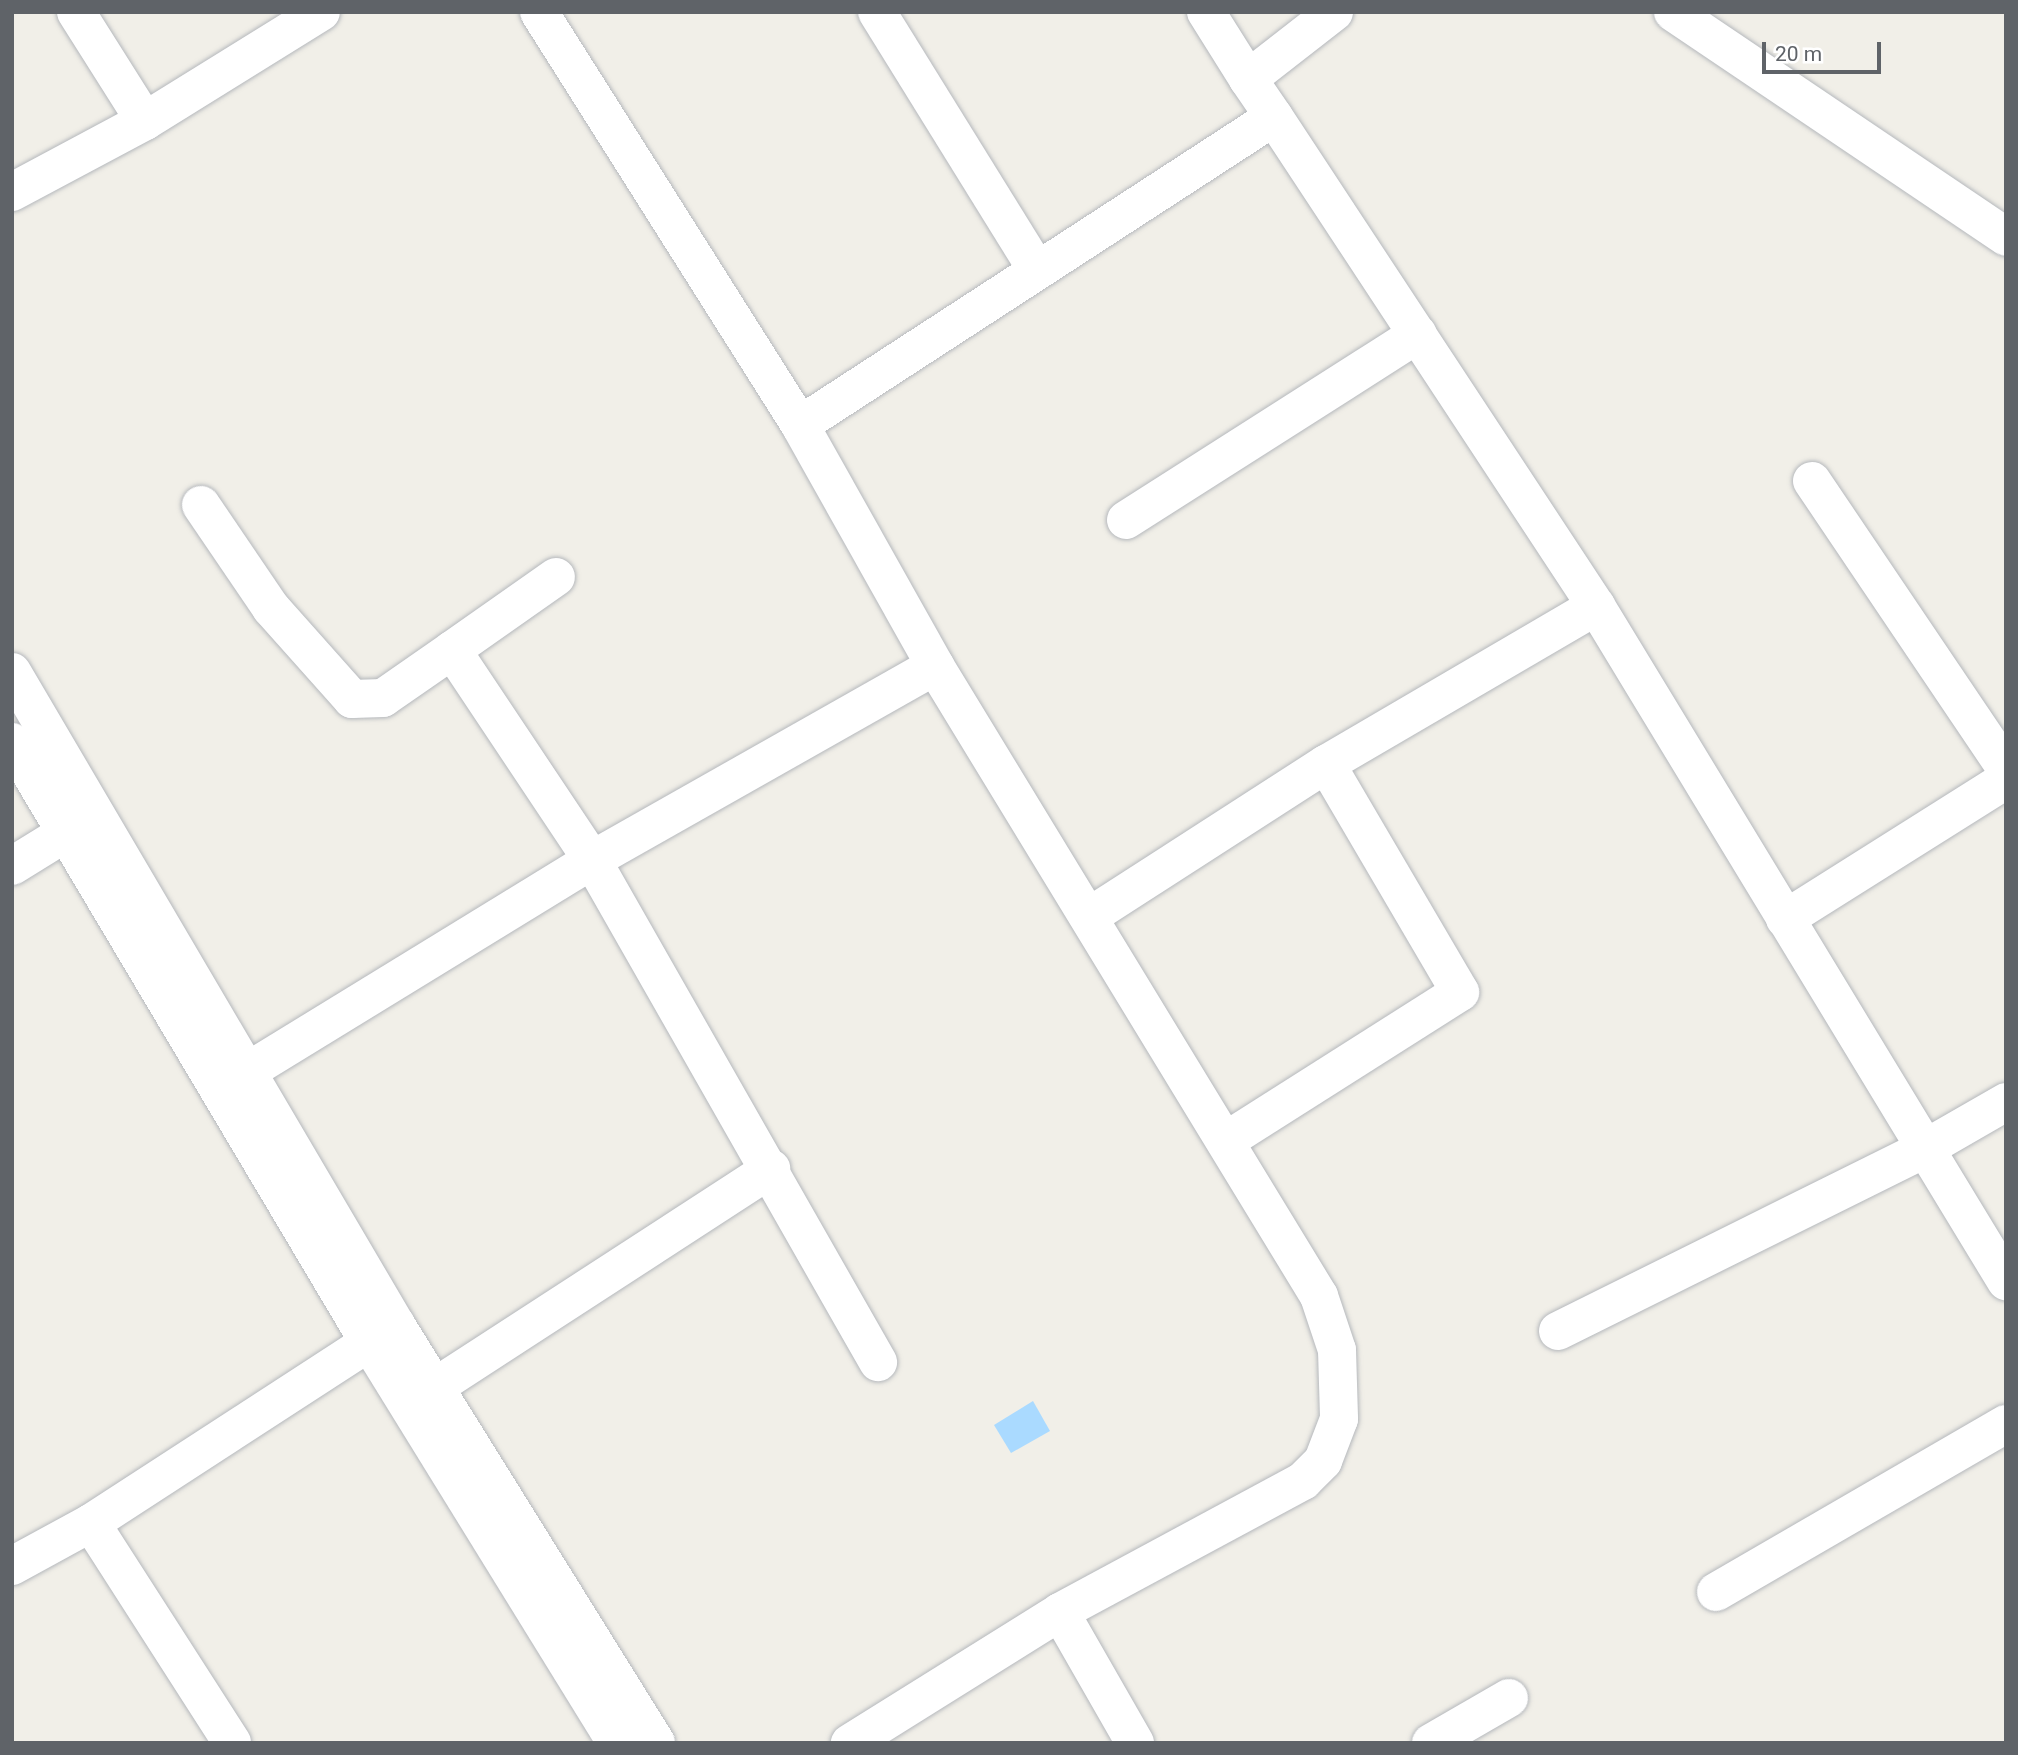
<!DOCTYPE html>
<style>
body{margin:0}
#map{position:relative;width:2018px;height:1755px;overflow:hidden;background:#f1efe8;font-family:Roboto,sans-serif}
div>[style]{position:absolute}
.water>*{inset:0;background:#aadaff}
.roads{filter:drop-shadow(0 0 2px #b5b8bc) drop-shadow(0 0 2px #b5b8bc)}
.street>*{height:38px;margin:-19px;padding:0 19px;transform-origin:19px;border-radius:19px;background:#fff}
.secondary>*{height:38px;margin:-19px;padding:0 19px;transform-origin:19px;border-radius:19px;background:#fff}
span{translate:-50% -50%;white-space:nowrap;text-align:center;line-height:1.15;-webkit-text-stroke:5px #fff;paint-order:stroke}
.frame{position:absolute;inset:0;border:14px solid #5f6368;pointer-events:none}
.scale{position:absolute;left:1762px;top:42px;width:119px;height:32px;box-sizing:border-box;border:4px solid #5f6368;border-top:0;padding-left:9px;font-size:21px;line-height:24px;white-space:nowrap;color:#5f6368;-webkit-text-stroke:5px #fff;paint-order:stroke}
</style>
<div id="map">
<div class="water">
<i style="clip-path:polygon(1033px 1401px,1050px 1431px,1011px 1453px,994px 1425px)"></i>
</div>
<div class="roads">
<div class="street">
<i style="left:76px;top:12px;width:129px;rotate:57.7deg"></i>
<i style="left:539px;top:12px;width:489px;rotate:57.7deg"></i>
<i style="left:800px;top:425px;width:276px;rotate:60.7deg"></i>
<i style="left:935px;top:666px;width:738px;rotate:58.64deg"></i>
<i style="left:1319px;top:1296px;width:57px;rotate:71.6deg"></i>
<i style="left:1337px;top:1350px;width:69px;rotate:88.3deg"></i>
<i style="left:1339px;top:1419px;width:45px;rotate:110.9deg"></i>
<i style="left:1323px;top:1461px;width:28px;rotate:135deg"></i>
<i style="left:1303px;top:1481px;width:276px;rotate:151.7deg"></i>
<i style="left:1060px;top:1612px;width:248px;rotate:148deg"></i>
<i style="left:877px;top:12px;width:304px;rotate:58.2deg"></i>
<i style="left:1206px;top:12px;width:79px;rotate:57.9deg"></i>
<i style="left:1274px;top:117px;width:46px;rotate:-124.4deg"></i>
<i style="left:1248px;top:79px;width:109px;rotate:-37.9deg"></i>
<i style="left:12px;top:192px;width:151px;rotate:-28.1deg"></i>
<i style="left:145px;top:121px;width:207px;rotate:-31.8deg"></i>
<i style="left:800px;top:425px;width:565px;rotate:-33.02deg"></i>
<i style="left:1274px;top:117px;width:585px;rotate:56.64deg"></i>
<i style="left:1596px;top:606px;width:790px;rotate:58.73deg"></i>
<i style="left:1812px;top:481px;width:347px;rotate:56deg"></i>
<i style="left:201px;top:505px;width:125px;rotate:55.8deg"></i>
<i style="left:271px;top:608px;width:122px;rotate:48.3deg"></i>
<i style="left:352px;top:699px;width:31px;rotate:-2deg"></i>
<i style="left:383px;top:698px;width:84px;rotate:-34.8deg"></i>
<i style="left:452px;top:650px;width:252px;rotate:56.3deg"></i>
<i style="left:592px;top:860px;width:578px;rotate:60.33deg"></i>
<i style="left:1126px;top:520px;width:346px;rotate:-32.5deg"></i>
<i style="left:452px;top:650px;width:127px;rotate:-35.1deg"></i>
<i style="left:12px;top:866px;width:95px;rotate:-31.7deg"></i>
<i style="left:1090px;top:916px;width:281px;rotate:-32.8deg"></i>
<i style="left:1326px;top:764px;width:313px;rotate:-30.3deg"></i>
<i style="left:1785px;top:919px;width:261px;rotate:-32.2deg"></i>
<i style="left:248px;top:1071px;width:404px;rotate:-31.5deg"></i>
<i style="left:592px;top:860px;width:394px;rotate:-29.5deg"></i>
<i style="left:1227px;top:1140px;width:276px;rotate:-32.4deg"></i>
<i style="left:1460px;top:992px;width:264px;rotate:-120.4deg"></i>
<i style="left:1558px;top:1331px;width:411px;rotate:-26.4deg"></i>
<i style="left:1926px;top:1148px;width:92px;rotate:-29.9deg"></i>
<i style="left:435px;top:1387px;width:401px;rotate:-33deg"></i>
<i style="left:91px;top:1523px;width:261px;rotate:57.3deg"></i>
<i style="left:12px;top:1566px;width:90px;rotate:-28.6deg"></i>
<i style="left:91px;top:1523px;width:364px;rotate:-33deg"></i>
<i style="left:1716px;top:1592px;width:335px;rotate:-30.1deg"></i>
<i style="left:1060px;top:1612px;width:151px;rotate:60.2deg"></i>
<i style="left:1431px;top:1743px;width:90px;rotate:-30deg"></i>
</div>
<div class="secondary">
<i style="left:1673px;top:12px;width:402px;rotate:34deg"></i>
<i style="left:12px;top:672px;width:758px;rotate:59.54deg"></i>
<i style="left:396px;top:1325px;width:492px;rotate:58.1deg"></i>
<i style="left:12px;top:742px;width:700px;rotate:59.26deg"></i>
<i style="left:370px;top:1344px;width:469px;rotate:58.3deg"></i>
</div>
</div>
<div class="frame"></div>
<div class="scale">20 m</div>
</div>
